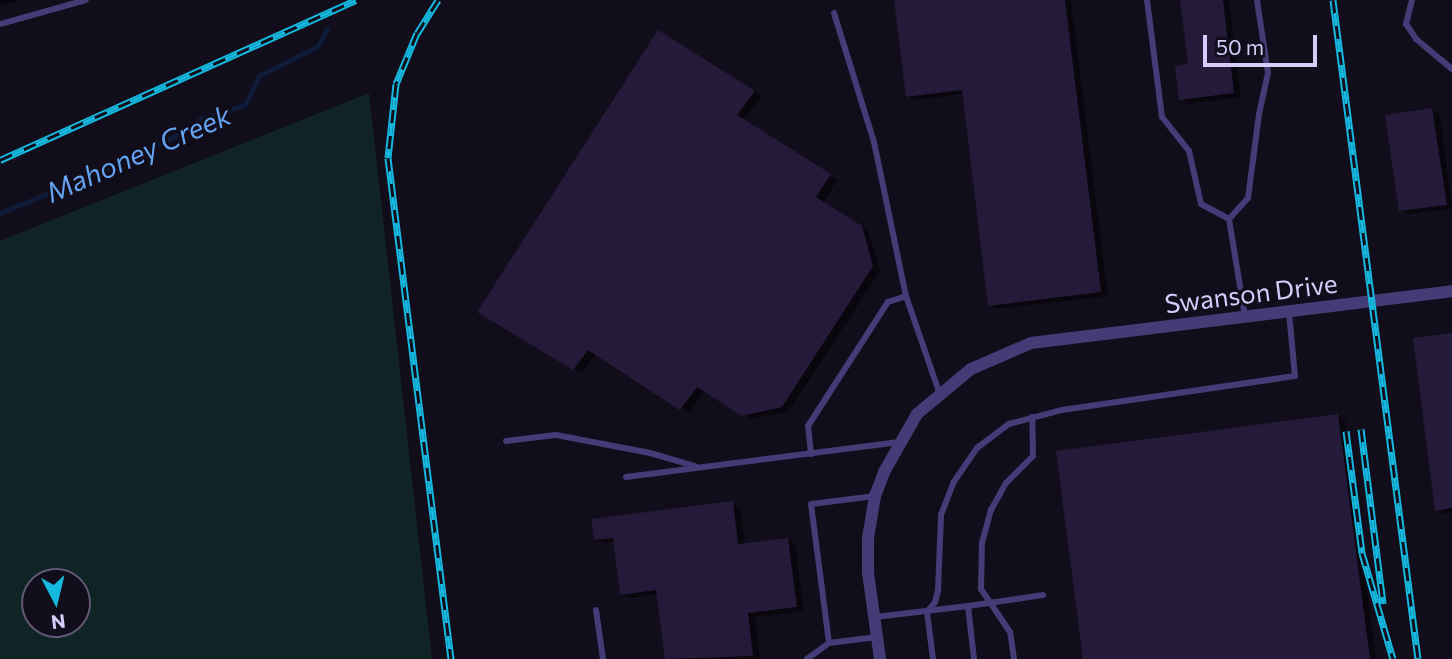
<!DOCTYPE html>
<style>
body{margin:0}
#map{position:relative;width:1452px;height:659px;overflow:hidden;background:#110d1b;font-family:Commissioner,sans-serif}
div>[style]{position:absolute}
.green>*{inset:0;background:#112425}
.shadow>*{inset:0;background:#0007}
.stream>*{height:4.5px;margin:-2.25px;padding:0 2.25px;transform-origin:2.25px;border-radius:2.25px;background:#0e1b39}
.building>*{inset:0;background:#241b3a}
.service>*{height:6px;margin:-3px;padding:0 3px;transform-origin:3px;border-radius:3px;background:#433c76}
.minor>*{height:12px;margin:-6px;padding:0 6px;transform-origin:6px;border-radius:6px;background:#433c76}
.rail>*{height:7px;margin-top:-3.5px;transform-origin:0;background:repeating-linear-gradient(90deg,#110d1b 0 13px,#15b8de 0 26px);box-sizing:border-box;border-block:2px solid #15b8de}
span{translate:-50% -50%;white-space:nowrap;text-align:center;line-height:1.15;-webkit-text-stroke:6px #110d1b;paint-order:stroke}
.street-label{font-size:26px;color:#d5ccfa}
.water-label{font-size:28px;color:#64a3f1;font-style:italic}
.north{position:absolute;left:21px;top:568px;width:70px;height:70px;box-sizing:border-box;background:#110d1b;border:2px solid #5f5974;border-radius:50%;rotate:173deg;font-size:19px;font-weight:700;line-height:28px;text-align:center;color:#d5ccfa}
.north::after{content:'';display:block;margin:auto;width:24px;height:32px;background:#15b8de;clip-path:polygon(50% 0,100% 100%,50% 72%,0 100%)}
.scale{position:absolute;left:1203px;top:35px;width:114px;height:32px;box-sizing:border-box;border:4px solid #d5ccfa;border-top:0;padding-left:9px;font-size:21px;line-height:24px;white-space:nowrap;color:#d5ccfa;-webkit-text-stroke:5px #110d1b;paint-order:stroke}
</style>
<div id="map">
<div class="green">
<i style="clip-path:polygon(evenodd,369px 93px,432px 659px,0 659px,0 241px,369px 93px,35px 582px,77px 582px,77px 624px,35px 624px,35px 582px)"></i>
</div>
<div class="shadow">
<i style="clip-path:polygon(0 0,22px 0,0 6px)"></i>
<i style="clip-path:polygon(895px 0,1071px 0,1108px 296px,997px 309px,990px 305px,964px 94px,915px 100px,907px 96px)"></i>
<i style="clip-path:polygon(1182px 0,1229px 0,1241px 97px,1188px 104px,1181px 99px,1190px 66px)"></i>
<i style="clip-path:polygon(659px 32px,762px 96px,743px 121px,837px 180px,823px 203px,869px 232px,880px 271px,789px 411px,751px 419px,705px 390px,689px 413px,596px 353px,582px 373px,480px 311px)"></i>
<i style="clip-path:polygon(1432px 110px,1440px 114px,1452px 209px,1408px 214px,1400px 209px)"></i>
<i style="clip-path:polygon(1452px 335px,1452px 513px,1445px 514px,1437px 510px)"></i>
<i style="clip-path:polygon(1337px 416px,1345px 420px,1376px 659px,1085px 659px)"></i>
<i style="clip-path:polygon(733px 503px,740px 508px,745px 545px,788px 540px,795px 544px,804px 611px,755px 617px,760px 659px,667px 659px,659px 594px,630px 598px,622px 594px,615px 542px,603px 543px,595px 539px)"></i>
</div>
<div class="stream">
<i style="left:0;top:213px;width:132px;rotate:-22.3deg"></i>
<i style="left:122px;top:163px;width:59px;rotate:-27deg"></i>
<i style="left:175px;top:136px;width:31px;rotate:-33deg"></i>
<i style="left:201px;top:119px;width:46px;rotate:-17.7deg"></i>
<i style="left:245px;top:105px;width:32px;rotate:-64deg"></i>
<i style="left:259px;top:76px;width:66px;rotate:-27deg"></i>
<i style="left:318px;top:46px;width:19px;rotate:-62deg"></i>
</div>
<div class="building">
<i style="clip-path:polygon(894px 0,1065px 0,1101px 292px,988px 306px,962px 90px,906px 97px)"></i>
<i style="clip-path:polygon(1180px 0,1223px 0,1234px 93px,1179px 100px,1175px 66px,1188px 64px)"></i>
<i style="clip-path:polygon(658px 30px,755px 91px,737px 115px,831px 174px,816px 197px,862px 226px,873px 266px,782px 407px,742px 416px,697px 387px,680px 410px,588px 350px,573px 370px,477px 312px)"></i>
<i style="clip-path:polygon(1432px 108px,1447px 205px,1399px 211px,1385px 115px)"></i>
<i style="clip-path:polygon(1452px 333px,1452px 508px,1435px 511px,1413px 338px)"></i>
<i style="clip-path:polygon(1338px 414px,1370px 659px,1083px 659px,1056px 451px)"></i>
<i style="clip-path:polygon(733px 501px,738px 544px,788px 538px,797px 607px,748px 613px,753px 656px,665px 659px,656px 590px,620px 595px,613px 538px,594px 540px,591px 519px)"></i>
</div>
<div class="service">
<i style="left:1147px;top:0;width:118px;rotate:82.7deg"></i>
<i style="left:1162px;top:117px;width:43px;rotate:51.5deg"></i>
<i style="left:1189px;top:151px;width:54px;rotate:77.2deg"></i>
<i style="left:1201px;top:204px;width:32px;rotate:28deg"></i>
<i style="left:1412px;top:0;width:25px;rotate:104deg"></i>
<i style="left:1406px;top:24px;width:18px;rotate:56deg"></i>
<i style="left:1416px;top:39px;width:47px;rotate:39.8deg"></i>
<i style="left:834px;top:13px;width:135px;rotate:72.8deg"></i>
<i style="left:874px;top:142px;width:157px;rotate:78.3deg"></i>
<i style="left:906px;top:296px;width:105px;rotate:71deg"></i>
<i style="left:0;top:24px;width:89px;rotate:-15.6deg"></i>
<i style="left:1229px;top:219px;width:28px;rotate:-48deg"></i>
<i style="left:1248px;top:198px;width:85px;rotate:-82.5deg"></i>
<i style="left:1259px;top:114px;width:42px;rotate:-77.6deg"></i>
<i style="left:1268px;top:73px;width:74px;rotate:-98.6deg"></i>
<i style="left:1229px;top:219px;width:99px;rotate:80.7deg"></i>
<i style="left:506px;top:441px;width:50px;rotate:-6.8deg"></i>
<i style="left:556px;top:435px;width:96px;rotate:10.8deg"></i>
<i style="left:650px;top:453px;width:47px;rotate:16.1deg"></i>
<i style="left:811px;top:454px;width:28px;rotate:-96deg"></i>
<i style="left:808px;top:426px;width:148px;rotate:-57.2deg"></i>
<i style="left:888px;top:302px;width:19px;rotate:-18deg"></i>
<i style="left:626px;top:477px;width:276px;rotate:-7.3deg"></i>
<i style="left:875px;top:496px;width:64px;rotate:172.9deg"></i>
<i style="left:811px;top:504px;width:140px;rotate:82.6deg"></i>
<i style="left:829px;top:643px;width:48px;rotate:-7.1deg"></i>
<i style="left:968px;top:606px;width:76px;rotate:-8.3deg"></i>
<i style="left:596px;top:610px;width:49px;rotate:81.9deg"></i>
<i style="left:875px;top:617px;width:94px;rotate:-6.7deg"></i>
<i style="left:968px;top:606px;width:53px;rotate:83.5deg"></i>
<i style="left:807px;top:659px;width:27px;rotate:-36deg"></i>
<i style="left:933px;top:659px;width:47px;rotate:-97.3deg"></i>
<i style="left:927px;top:612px;width:13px;rotate:-51deg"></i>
<i style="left:935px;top:602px;width:11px;rotate:-75deg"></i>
<i style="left:938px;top:591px;width:76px;rotate:-87.7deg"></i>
<i style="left:941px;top:515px;width:34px;rotate:-69deg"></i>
<i style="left:953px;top:483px;width:42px;rotate:-55.6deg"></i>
<i style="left:977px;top:448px;width:40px;rotate:-37deg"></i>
<i style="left:1009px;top:424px;width:55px;rotate:-14.8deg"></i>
<i style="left:1062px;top:410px;width:235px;rotate:-8.3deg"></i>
<i style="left:1295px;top:376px;width:64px;rotate:-95.4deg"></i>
<i style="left:1014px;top:659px;width:27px;rotate:-98deg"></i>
<i style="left:1010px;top:632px;width:52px;rotate:-124deg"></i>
<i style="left:981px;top:589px;width:46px;rotate:-88.8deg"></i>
<i style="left:982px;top:543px;width:34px;rotate:-75deg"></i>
<i style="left:991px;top:510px;width:31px;rotate:-61deg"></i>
<i style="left:1006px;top:483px;width:38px;rotate:-45deg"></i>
<i style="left:1033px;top:456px;width:39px;rotate:-91deg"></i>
</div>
<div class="minor">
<i style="left:880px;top:659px;width:87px;rotate:-97.9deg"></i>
<i style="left:868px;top:573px;width:35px;rotate:-90deg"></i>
<i style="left:868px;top:538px;width:43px;rotate:-80.5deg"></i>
<i style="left:875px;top:496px;width:26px;rotate:-69deg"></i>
<i style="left:884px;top:472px;width:67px;rotate:-60.4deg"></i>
<i style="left:917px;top:414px;width:70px;rotate:-39.8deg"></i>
<i style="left:971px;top:369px;width:65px;rotate:-23.4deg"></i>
<i style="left:1031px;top:343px;width:424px;rotate:-7deg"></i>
</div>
<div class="rail">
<i style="left:438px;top:0;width:39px;rotate:122deg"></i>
<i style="left:417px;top:33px;width:55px;rotate:112.4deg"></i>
<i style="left:396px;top:84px;width:74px;rotate:96.2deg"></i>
<i style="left:388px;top:158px;width:505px;rotate:82.83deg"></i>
<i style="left:1333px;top:0;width:664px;rotate:82.65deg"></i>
<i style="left:0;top:160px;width:390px;rotate:-24.2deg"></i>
<i style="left:1361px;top:429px;width:176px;rotate:82.8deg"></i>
<i style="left:1346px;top:431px;width:123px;rotate:82.5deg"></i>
<i style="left:1362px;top:553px;width:110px;rotate:73.7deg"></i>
</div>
<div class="street-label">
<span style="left:1251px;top:293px;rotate:-7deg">Swanson Drive</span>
</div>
<div class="water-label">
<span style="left:138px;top:153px;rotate:-24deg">Mahoney Creek</span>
</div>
<div class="north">N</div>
<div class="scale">50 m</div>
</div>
